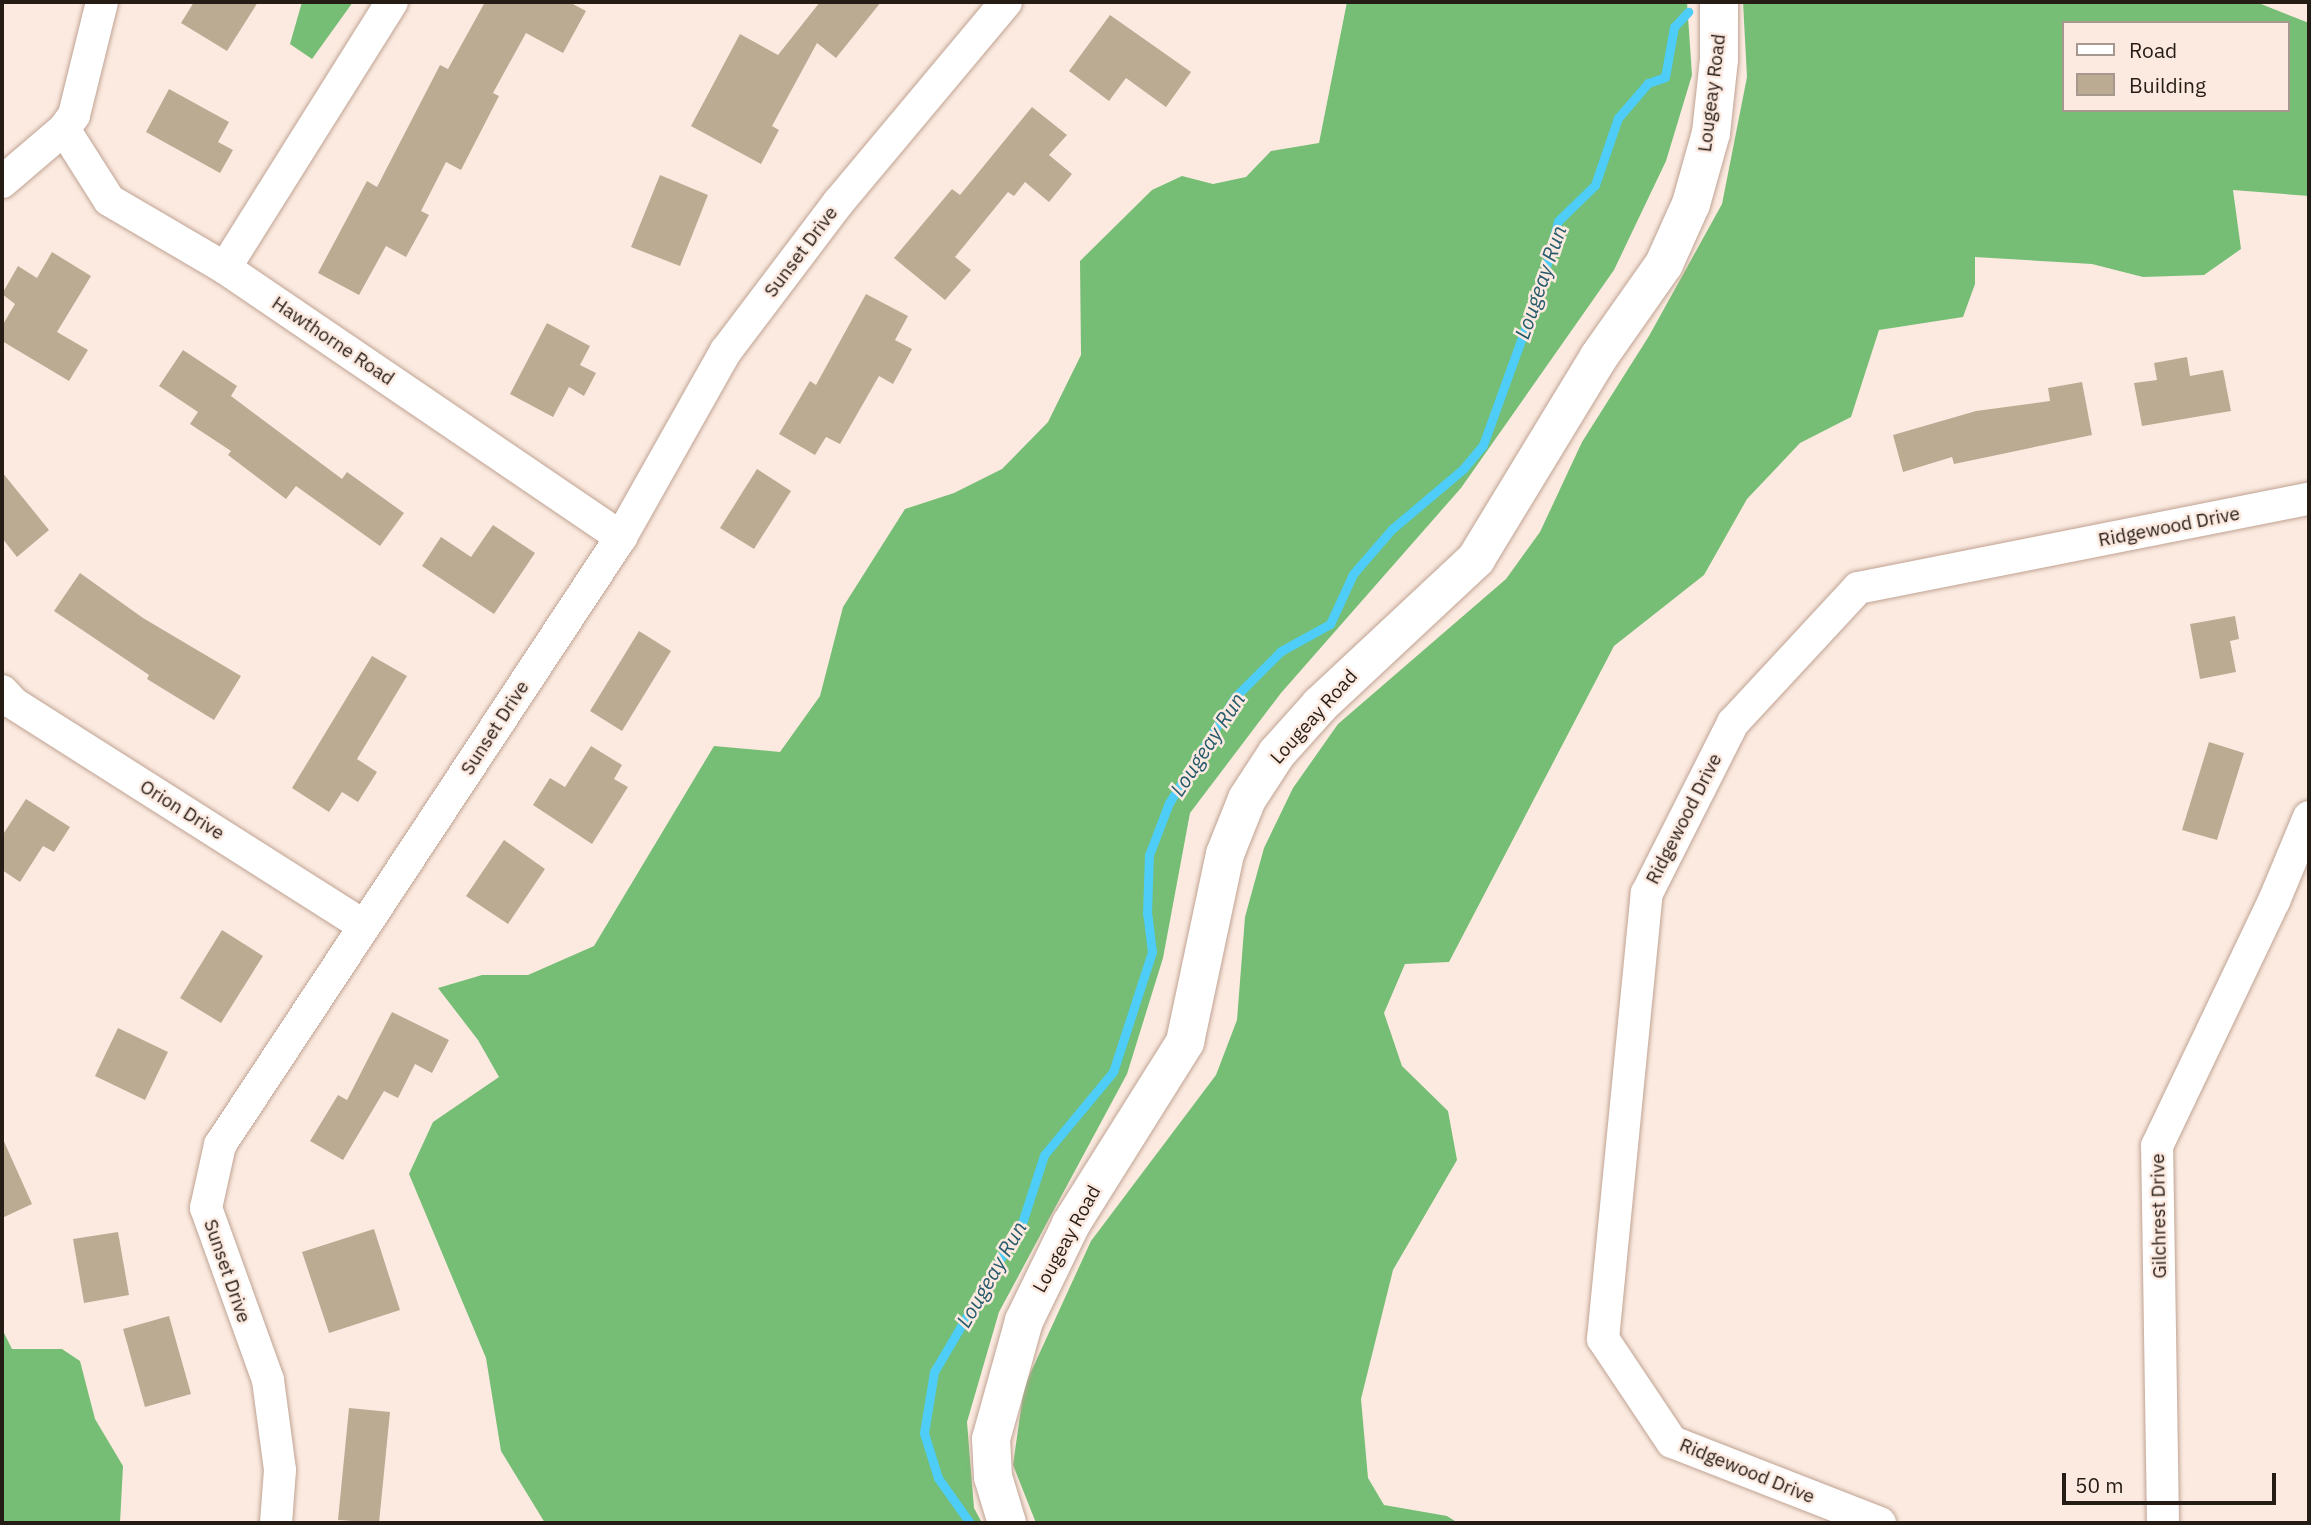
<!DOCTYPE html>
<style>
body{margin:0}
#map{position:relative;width:2311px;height:1525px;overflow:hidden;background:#fceae0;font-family:"IBM Plex Sans",sans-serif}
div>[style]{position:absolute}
.forest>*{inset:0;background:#76bd75}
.stream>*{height:9px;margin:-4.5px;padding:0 4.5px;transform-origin:4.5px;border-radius:4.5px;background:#4ecdf8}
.building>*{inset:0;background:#bcab93}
.roads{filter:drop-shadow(0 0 2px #bfa393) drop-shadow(0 0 2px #bfa393)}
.minor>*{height:32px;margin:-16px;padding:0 16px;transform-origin:16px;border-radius:16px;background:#fff}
.tertiary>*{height:38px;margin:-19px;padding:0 19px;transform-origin:19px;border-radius:19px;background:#fff}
span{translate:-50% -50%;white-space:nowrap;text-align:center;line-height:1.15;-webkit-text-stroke:5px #fceae0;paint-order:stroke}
.street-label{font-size:19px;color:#261c16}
.water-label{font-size:21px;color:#275b6d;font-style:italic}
.frame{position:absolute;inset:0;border:4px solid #261c16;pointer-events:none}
.legend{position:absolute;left:2062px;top:21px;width:228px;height:91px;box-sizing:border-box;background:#fceae0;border:2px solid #a6988f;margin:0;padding:9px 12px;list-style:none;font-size:21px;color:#261c16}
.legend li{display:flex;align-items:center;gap:14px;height:35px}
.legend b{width:35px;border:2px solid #a6988f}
.scale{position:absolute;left:2062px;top:1473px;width:214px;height:32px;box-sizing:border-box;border:4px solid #261c16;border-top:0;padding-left:9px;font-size:21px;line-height:24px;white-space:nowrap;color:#261c16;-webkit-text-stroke:5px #fceae0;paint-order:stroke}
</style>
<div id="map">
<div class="forest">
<i style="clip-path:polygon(302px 2px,353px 2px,312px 59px,290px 44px)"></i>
<i style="clip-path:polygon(1347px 2px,1687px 2px,1692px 75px,1666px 161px,1614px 270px,1461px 488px,1281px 693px,1190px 813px,1163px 958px,1127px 1074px,999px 1312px,967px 1422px,974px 1508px,982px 1523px,545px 1523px,501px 1451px,486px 1358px,409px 1174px,433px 1122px,499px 1077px,478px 1040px,438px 988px,482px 975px,528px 975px,594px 946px,714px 746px,780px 752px,820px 696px,843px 607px,905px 509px,954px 493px,1002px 469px,1048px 422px,1081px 355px,1080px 261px,1152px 190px,1182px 176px,1213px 184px,1246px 177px,1271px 151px,1319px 143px)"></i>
<i style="clip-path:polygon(evenodd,1743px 2px,2256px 2px,2309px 23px,2309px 196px,2233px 190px,2241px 249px,2204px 275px,2143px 277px,2092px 264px,1975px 257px,1975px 284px,1963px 317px,1879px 330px,1851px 417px,1800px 443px,1747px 499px,1704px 575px,1614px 646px,1449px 962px,1405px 964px,1384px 1013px,1402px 1066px,1448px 1111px,1457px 1160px,1393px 1270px,1361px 1399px,1368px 1478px,1384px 1505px,1447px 1516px,1458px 1523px,1036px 1523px,1013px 1465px,1024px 1387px,1091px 1241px,1216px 1075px,1237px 1020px,1245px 917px,1264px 848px,1293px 788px,1338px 724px,1506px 579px,1540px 532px,1582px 442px,1649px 336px,1722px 204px,1747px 77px,1743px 2px,2064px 23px,2288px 23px,2288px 110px,2064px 110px,2064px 23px)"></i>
<i style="clip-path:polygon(2px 1329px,12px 1349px,62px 1349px,80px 1361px,95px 1419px,123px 1466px,120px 1523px,2px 1523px)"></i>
</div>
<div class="stream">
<i style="left:970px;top:1523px;width:55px;rotate:-125.4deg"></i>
<i style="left:938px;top:1478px;width:47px;rotate:-107.3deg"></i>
<i style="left:924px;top:1433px;width:62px;rotate:-80.7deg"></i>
<i style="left:934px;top:1372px;width:176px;rotate:-59.6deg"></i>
<i style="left:1023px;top:1220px;width:68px;rotate:-72.1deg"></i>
<i style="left:1044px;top:1155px;width:108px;rotate:-50.3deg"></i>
<i style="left:1113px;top:1072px;width:126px;rotate:-72deg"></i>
<i style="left:1152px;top:952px;width:38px;rotate:-97deg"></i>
<i style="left:1147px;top:914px;width:59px;rotate:-88.1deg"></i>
<i style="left:1149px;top:855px;width:56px;rotate:-69deg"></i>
<i style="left:1169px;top:803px;width:125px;rotate:-58.1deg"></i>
<i style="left:1235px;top:697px;width:65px;rotate:-45deg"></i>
<i style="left:1281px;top:651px;width:56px;rotate:-28.9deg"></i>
<i style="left:1330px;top:624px;width:55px;rotate:-65.3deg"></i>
<i style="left:1353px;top:574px;width:60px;rotate:-49.1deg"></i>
<i style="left:1392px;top:529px;width:93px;rotate:-40.2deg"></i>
<i style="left:1463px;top:469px;width:31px;rotate:-50deg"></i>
<i style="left:1483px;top:445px;width:173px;rotate:-70.1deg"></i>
<i style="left:1542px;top:282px;width:63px;rotate:-75.3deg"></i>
<i style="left:1558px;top:221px;width:52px;rotate:-44.2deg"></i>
<i style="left:1595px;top:185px;width:71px;rotate:-71.1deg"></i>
<i style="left:1618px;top:118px;width:46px;rotate:-49.4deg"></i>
<i style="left:1648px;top:83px;width:18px;rotate:-19deg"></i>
<i style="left:1665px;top:77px;width:51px;rotate:-79.8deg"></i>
<i style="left:1674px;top:27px;width:21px;rotate:-47deg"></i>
</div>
<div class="building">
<i style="clip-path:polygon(194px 2px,258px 2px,227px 51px,181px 23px)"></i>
<i style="clip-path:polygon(485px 2px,569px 2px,586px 11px,563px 53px,526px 33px,493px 93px,499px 96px,461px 170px,446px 162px,421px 211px,429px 215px,406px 257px,386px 246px,359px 295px,318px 273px,367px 181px,377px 187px,440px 65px,448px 69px)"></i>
<i style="clip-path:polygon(820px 2px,881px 2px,836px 58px,817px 43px,772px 126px,779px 130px,761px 164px,691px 126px,740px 34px,778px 55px)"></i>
<i style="clip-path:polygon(1110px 15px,1191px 72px,1166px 107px,1126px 78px,1109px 101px,1069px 71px)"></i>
<i style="clip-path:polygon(169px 89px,229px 122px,218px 142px,233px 150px,220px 173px,146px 132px)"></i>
<i style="clip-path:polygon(1032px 107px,1067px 135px,1049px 155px,1072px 174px,1049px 202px,1025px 182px,1014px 196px,1008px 192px,955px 257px,971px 270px,945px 300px,894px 258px,952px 189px,960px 195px)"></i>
<i style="clip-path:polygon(660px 175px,708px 195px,680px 266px,631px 247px)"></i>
<i style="clip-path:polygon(52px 252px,91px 276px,57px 332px,88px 350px,69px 381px,2px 341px,2px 326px,15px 304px,2px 294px,18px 266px,37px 278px)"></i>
<i style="clip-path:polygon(866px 294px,908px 316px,895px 340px,912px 349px,893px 384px,879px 376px,840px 444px,826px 437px,815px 455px,779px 434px,810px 381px,816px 385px)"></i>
<i style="clip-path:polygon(547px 323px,590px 346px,580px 365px,596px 373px,584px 396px,569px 387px,553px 417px,510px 394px)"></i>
<i style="clip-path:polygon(183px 350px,237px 386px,231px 396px,342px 479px,347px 472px,404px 513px,380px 546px,296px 486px,286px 499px,228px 455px,231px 451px,190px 424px,198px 412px,159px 386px)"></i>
<i style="clip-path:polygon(2187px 357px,2190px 376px,2223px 370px,2231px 411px,2142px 426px,2134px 383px,2157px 380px,2154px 363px)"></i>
<i style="clip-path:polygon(2082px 382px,2092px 435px,1954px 464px,1952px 457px,1903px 472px,1893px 435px,1976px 411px,2050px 401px,2048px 388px)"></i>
<i style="clip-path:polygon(757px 469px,791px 491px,754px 549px,720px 528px)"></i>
<i style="clip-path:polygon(2px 472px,49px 530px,17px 557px,2px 538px)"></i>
<i style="clip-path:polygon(493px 525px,535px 553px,494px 614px,422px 566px,441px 537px,471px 557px)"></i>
<i style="clip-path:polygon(80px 573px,143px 618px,241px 676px,214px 720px,147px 679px,149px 675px,54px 611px)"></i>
<i style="clip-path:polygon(2235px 616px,2239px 639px,2230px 641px,2236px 672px,2200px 679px,2190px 624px)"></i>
<i style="clip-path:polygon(639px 631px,671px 651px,622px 731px,590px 711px)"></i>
<i style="clip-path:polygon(372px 656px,407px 676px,357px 759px,377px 772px,358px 802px,342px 792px,329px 812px,292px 788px)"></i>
<i style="clip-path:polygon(2209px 742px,2244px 753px,2217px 840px,2182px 830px)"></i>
<i style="clip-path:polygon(591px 746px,622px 765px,614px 779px,628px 787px,592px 844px,533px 805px,550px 778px,565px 787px)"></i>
<i style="clip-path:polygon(26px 799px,70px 827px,54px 852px,43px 846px,20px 882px,2px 870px,2px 836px)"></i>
<i style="clip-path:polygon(504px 840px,545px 869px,508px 924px,466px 896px)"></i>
<i style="clip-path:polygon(222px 930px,263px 956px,221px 1023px,180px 998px)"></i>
<i style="clip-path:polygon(392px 1012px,449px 1040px,432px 1073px,415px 1064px,398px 1098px,384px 1091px,343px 1160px,310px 1141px,338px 1095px,347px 1100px)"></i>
<i style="clip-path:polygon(118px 1028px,168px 1052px,145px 1100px,95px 1076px)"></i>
<i style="clip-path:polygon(2px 1137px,32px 1204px,2px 1218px)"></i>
<i style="clip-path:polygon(374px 1229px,400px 1310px,329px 1333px,302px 1252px)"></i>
<i style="clip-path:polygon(118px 1232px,129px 1295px,84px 1303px,73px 1239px)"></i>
<i style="clip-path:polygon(169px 1316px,191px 1394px,145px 1407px,123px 1329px)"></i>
<i style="clip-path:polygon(349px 1408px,390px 1412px,379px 1523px,338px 1520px)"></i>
</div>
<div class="roads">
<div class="minor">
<i style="left:64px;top:129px;width:84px;rotate:57.6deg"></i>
<i style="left:109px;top:200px;width:134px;rotate:30.4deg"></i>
<i style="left:225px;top:268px;width:479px;rotate:34.2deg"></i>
<i style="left:2px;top:182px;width:82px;rotate:-40.5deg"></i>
<i style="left:64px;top:129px;width:17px;rotate:-54deg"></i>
<i style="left:74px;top:115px;width:116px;rotate:-76.1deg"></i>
<i style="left:225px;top:268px;width:314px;rotate:-57.9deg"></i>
<i style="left:2px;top:691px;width:16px;rotate:47deg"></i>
<i style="left:13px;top:703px;width:416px;rotate:32.4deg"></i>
<i style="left:276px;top:1523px;width:53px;rotate:-85.7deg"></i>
<i style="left:280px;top:1470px;width:91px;rotate:-97.6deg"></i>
<i style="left:268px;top:1380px;width:183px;rotate:-109.8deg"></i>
<i style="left:206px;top:1208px;width:65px;rotate:-77.5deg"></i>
<i style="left:220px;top:1145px;width:728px;rotate:-56.59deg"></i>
<i style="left:621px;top:537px;width:214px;rotate:-60.6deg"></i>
<i style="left:726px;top:351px;width:186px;rotate:-52.9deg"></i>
<i style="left:838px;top:203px;width:262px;rotate:-50.1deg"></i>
<i style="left:1880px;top:1523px;width:223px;rotate:-158.7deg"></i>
<i style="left:1672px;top:1442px;width:124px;rotate:-123.8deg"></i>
<i style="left:1603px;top:1339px;width:448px;rotate:-84.4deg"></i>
<i style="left:1647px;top:893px;width:191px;rotate:-63.2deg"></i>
<i style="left:1733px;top:723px;width:184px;rotate:-47.2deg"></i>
<i style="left:1858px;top:588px;width:460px;rotate:-11.2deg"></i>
<i style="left:2163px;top:1523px;width:377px;rotate:-90.9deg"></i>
<i style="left:2157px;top:1146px;width:272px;rotate:-64.5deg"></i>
<i style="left:2274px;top:901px;width:91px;rotate:-67.4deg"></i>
</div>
<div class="tertiary">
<i style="left:1007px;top:1523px;width:48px;rotate:-106.9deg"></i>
<i style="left:993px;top:1477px;width:38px;rotate:-93deg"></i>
<i style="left:991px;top:1439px;width:123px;rotate:-74.4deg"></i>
<i style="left:1024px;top:1321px;width:108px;rotate:-64.1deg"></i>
<i style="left:1071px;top:1224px;width:215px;rotate:-57.9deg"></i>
<i style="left:1185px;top:1042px;width:192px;rotate:-78deg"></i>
<i style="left:1225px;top:854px;width:59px;rotate:-68.2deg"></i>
<i style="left:1247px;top:799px;width:55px;rotate:-56.9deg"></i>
<i style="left:1277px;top:753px;width:64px;rotate:-48.1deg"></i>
<i style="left:1320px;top:705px;width:214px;rotate:-43.1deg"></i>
<i style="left:1476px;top:559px;width:235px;rotate:-58.7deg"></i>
<i style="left:1598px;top:358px;width:115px;rotate:-54.9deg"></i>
<i style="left:1664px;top:264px;width:66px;rotate:-65.8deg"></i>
<i style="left:1691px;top:204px;width:74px;rotate:-74.3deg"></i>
<i style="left:1711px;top:133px;width:74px;rotate:-83.8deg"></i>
<i style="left:1719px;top:59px;width:57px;rotate:-90deg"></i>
</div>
</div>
<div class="street-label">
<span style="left:1712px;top:93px;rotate:-83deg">Lougeay Road</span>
<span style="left:801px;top:252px;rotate:-53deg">Sunset Drive</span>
<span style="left:333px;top:341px;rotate:34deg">Hawthorne Road</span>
<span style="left:2169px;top:527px;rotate:-11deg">Ridgewood Drive</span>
<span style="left:1314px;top:717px;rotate:-48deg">Lougeay Road</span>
<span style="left:495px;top:728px;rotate:-57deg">Sunset Drive</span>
<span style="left:182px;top:810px;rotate:32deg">Orion Drive</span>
<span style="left:1684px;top:819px;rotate:-63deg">Ridgewood Drive</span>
<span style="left:2159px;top:1216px;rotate:-91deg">Gilchrest Drive</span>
<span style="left:1067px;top:1239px;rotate:-61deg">Lougeay Road</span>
<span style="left:227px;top:1271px;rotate:71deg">Sunset Drive</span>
<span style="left:1747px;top:1471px;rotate:22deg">Ridgewood Drive</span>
</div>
<div class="water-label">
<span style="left:1540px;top:282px;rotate:-71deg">Lougeay Run</span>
<span style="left:1207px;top:744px;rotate:-57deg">Lougeay Run</span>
<span style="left:991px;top:1274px;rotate:-60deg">Lougeay Run</span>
</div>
<div class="frame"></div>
<ul class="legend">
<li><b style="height:9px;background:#fff"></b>Road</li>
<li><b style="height:19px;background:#bcab93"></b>Building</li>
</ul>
<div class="scale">50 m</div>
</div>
